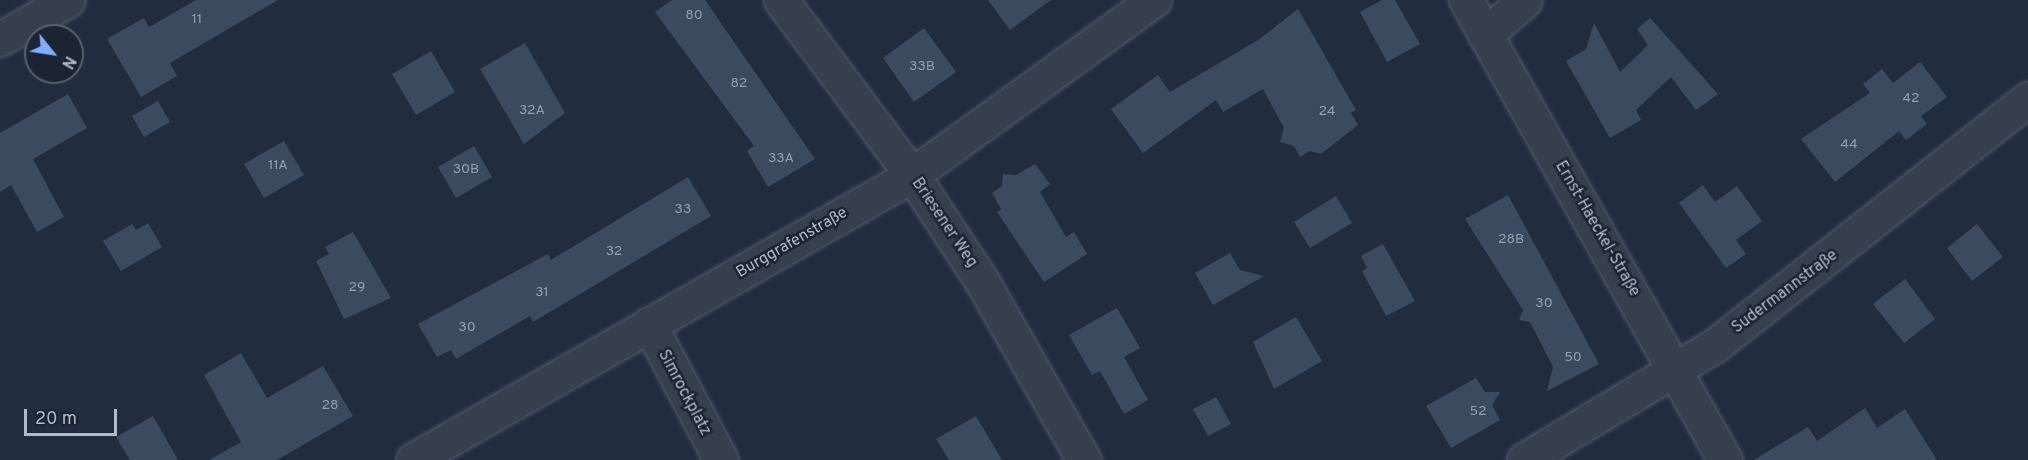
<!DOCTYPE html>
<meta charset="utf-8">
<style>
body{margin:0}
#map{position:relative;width:2028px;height:460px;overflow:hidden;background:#212d3f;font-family:Overpass,sans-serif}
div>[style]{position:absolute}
.building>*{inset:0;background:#3c4a5f}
.roads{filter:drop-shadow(0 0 2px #505a69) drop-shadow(0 0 2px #505a69)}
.minor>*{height:33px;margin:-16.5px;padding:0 16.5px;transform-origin:16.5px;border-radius:16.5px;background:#353f4e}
span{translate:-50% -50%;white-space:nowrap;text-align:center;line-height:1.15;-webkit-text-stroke:5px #1a2433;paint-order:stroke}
.number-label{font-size:14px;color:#949eaf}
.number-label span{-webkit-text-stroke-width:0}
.street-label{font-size:16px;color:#b1baca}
.north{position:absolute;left:24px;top:24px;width:60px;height:60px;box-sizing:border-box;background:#1a2433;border:2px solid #56606f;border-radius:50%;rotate:120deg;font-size:16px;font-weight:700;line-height:24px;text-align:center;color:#b1baca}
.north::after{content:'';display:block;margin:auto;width:21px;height:27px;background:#80aeff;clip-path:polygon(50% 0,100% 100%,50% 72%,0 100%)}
.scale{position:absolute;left:24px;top:409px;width:93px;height:27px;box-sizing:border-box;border:3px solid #b1baca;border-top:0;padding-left:8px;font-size:18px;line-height:21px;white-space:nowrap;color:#b1baca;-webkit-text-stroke:4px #1a2433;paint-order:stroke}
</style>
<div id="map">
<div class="building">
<i style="clip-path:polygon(196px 0,278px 0,170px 63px,177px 76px,141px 97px,107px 39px,144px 18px,149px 27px)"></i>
<i style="clip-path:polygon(672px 0,705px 0,815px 159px,768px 187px,747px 151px,754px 146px,655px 12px)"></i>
<i style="clip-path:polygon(988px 0,1051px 0,1010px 30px)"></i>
<i style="clip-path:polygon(1382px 0,1395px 0,1420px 44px,1387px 62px,1360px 12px)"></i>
<i style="clip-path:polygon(1298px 9px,1356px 110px,1351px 113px,1358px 125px,1321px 154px,1310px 151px,1300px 157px,1294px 146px,1280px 142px,1284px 128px,1263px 89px,1223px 112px,1216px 100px,1143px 153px,1111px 109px,1158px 75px,1170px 92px,1258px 40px)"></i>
<i style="clip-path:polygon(1650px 18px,1718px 94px,1696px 110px,1671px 77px,1636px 110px,1641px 120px,1610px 138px,1566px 61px,1586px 49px,1594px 23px,1620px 72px,1648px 45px,1637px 29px)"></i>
<i style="clip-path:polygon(924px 28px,956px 72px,914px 102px,883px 58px)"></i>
<i style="clip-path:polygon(525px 43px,565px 113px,524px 144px,480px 69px)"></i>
<i style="clip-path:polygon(431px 51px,455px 92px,416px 115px,392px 74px)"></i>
<i style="clip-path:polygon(1920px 62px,1947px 97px,1921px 116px,1927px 124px,1906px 140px,1899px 131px,1835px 182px,1801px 139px,1870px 93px,1863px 84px,1882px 69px,1893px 83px)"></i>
<i style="clip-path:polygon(68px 94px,87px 128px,33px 159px,64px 217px,37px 232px,11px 185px,0 192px,0 133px)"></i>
<i style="clip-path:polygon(158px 101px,170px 122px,144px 137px,132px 116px)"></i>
<i style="clip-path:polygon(284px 141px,304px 175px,264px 198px,244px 164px)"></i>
<i style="clip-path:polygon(474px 146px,492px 177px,456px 198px,438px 167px)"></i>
<i style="clip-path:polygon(1035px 164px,1050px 184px,1040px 192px,1066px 237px,1074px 232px,1087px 254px,1044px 282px,997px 212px,1001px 209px,992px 193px,1002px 186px,1003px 174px,1016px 175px)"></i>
<i style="clip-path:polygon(688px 177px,711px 216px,533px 322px,530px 316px,456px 359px,451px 350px,437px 357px,418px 324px,548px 254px,551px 260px)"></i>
<i style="clip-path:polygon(1703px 185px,1715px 202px,1737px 186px,1762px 221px,1736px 240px,1746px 254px,1726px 268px,1679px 203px)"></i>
<i style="clip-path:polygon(1508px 195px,1599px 364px,1547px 391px,1553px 367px,1530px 322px,1519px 320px,1523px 310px,1465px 219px)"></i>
<i style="clip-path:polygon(1336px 196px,1352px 223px,1310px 248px,1294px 222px)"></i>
<i style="clip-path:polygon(148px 223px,162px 247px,121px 271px,103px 241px,132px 224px,136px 230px)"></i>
<i style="clip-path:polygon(1977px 224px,2003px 257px,1972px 281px,1947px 248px)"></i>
<i style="clip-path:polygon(353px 232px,391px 298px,344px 319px,316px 261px,329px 254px,325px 247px)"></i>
<i style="clip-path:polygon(1383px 244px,1415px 301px,1386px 316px,1362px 271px,1367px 268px,1361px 256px)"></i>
<i style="clip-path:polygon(1230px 253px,1240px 270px,1264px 276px,1213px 305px,1195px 273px)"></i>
<i style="clip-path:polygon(1905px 279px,1935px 319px,1904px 343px,1873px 304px)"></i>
<i style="clip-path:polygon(1117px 308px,1140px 348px,1124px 357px,1148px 400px,1124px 414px,1100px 371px,1092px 375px,1069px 335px)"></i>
<i style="clip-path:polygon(1296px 317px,1322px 361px,1274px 389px,1253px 342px)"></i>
<i style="clip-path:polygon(241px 353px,267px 398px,323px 366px,353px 416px,277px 460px,209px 460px,241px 442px,204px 375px)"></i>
<i style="clip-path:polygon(1476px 378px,1485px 392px,1500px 392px,1492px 405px,1500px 420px,1451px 448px,1426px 406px)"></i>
<i style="clip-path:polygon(1216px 397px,1231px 424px,1208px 436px,1193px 409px)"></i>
<i style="clip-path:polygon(1865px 408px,1877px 428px,1905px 409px,1937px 460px,1754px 460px,1808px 427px,1817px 441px)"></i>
<i style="clip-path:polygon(153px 416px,178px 460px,130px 460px,116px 437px)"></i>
<i style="clip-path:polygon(976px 416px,1002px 460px,949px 460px,936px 439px)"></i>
</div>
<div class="roads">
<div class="minor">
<i style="left:781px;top:0;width:219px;rotate:53.2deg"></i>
<i style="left:912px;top:175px;width:123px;rotate:56.6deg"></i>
<i style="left:980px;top:278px;width:210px;rotate:60.3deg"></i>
<i style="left:1466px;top:0;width:528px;rotate:60.62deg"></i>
<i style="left:1485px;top:35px;width:53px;rotate:-41.2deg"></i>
<i style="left:0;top:39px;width:78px;rotate:-29.8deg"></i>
<i style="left:649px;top:324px;width:154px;rotate:62.1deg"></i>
<i style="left:413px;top:460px;width:575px;rotate:-29.73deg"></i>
<i style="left:912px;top:175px;width:299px;rotate:-35.9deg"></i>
<i style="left:1524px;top:460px;width:222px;rotate:-31deg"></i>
<i style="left:1714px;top:346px;width:400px;rotate:-38.2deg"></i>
</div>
</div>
<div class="number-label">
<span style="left:694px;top:16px">80</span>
<span style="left:197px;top:20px">11</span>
<span style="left:922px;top:67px">33B</span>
<span style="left:739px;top:84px">82</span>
<span style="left:1911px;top:99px">42</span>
<span style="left:532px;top:111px">32A</span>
<span style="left:1327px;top:112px">24</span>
<span style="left:1849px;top:145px">44</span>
<span style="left:781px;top:159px">33A</span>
<span style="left:278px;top:166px">11A</span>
<span style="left:466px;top:170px">30B</span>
<span style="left:683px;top:210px">33</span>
<span style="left:1511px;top:240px">28B</span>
<span style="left:614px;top:252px">32</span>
<span style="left:357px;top:288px">29</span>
<span style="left:542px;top:293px">31</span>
<span style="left:1544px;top:304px">30</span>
<span style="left:467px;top:328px">30</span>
<span style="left:1573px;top:358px">50</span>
<span style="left:330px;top:406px">28</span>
<span style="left:1478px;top:412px">52</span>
</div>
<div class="street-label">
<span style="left:944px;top:223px;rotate:56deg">Briesener Weg</span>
<span style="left:1597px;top:229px;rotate:60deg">Ernst-Haeckel-Straße</span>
<span style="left:792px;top:243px;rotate:-30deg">Burggrafenstraße</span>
<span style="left:1785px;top:292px;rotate:-37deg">Sudermannstraße</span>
<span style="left:684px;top:393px;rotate:62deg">Simrockplatz</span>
</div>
<div class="north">N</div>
<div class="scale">20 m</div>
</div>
